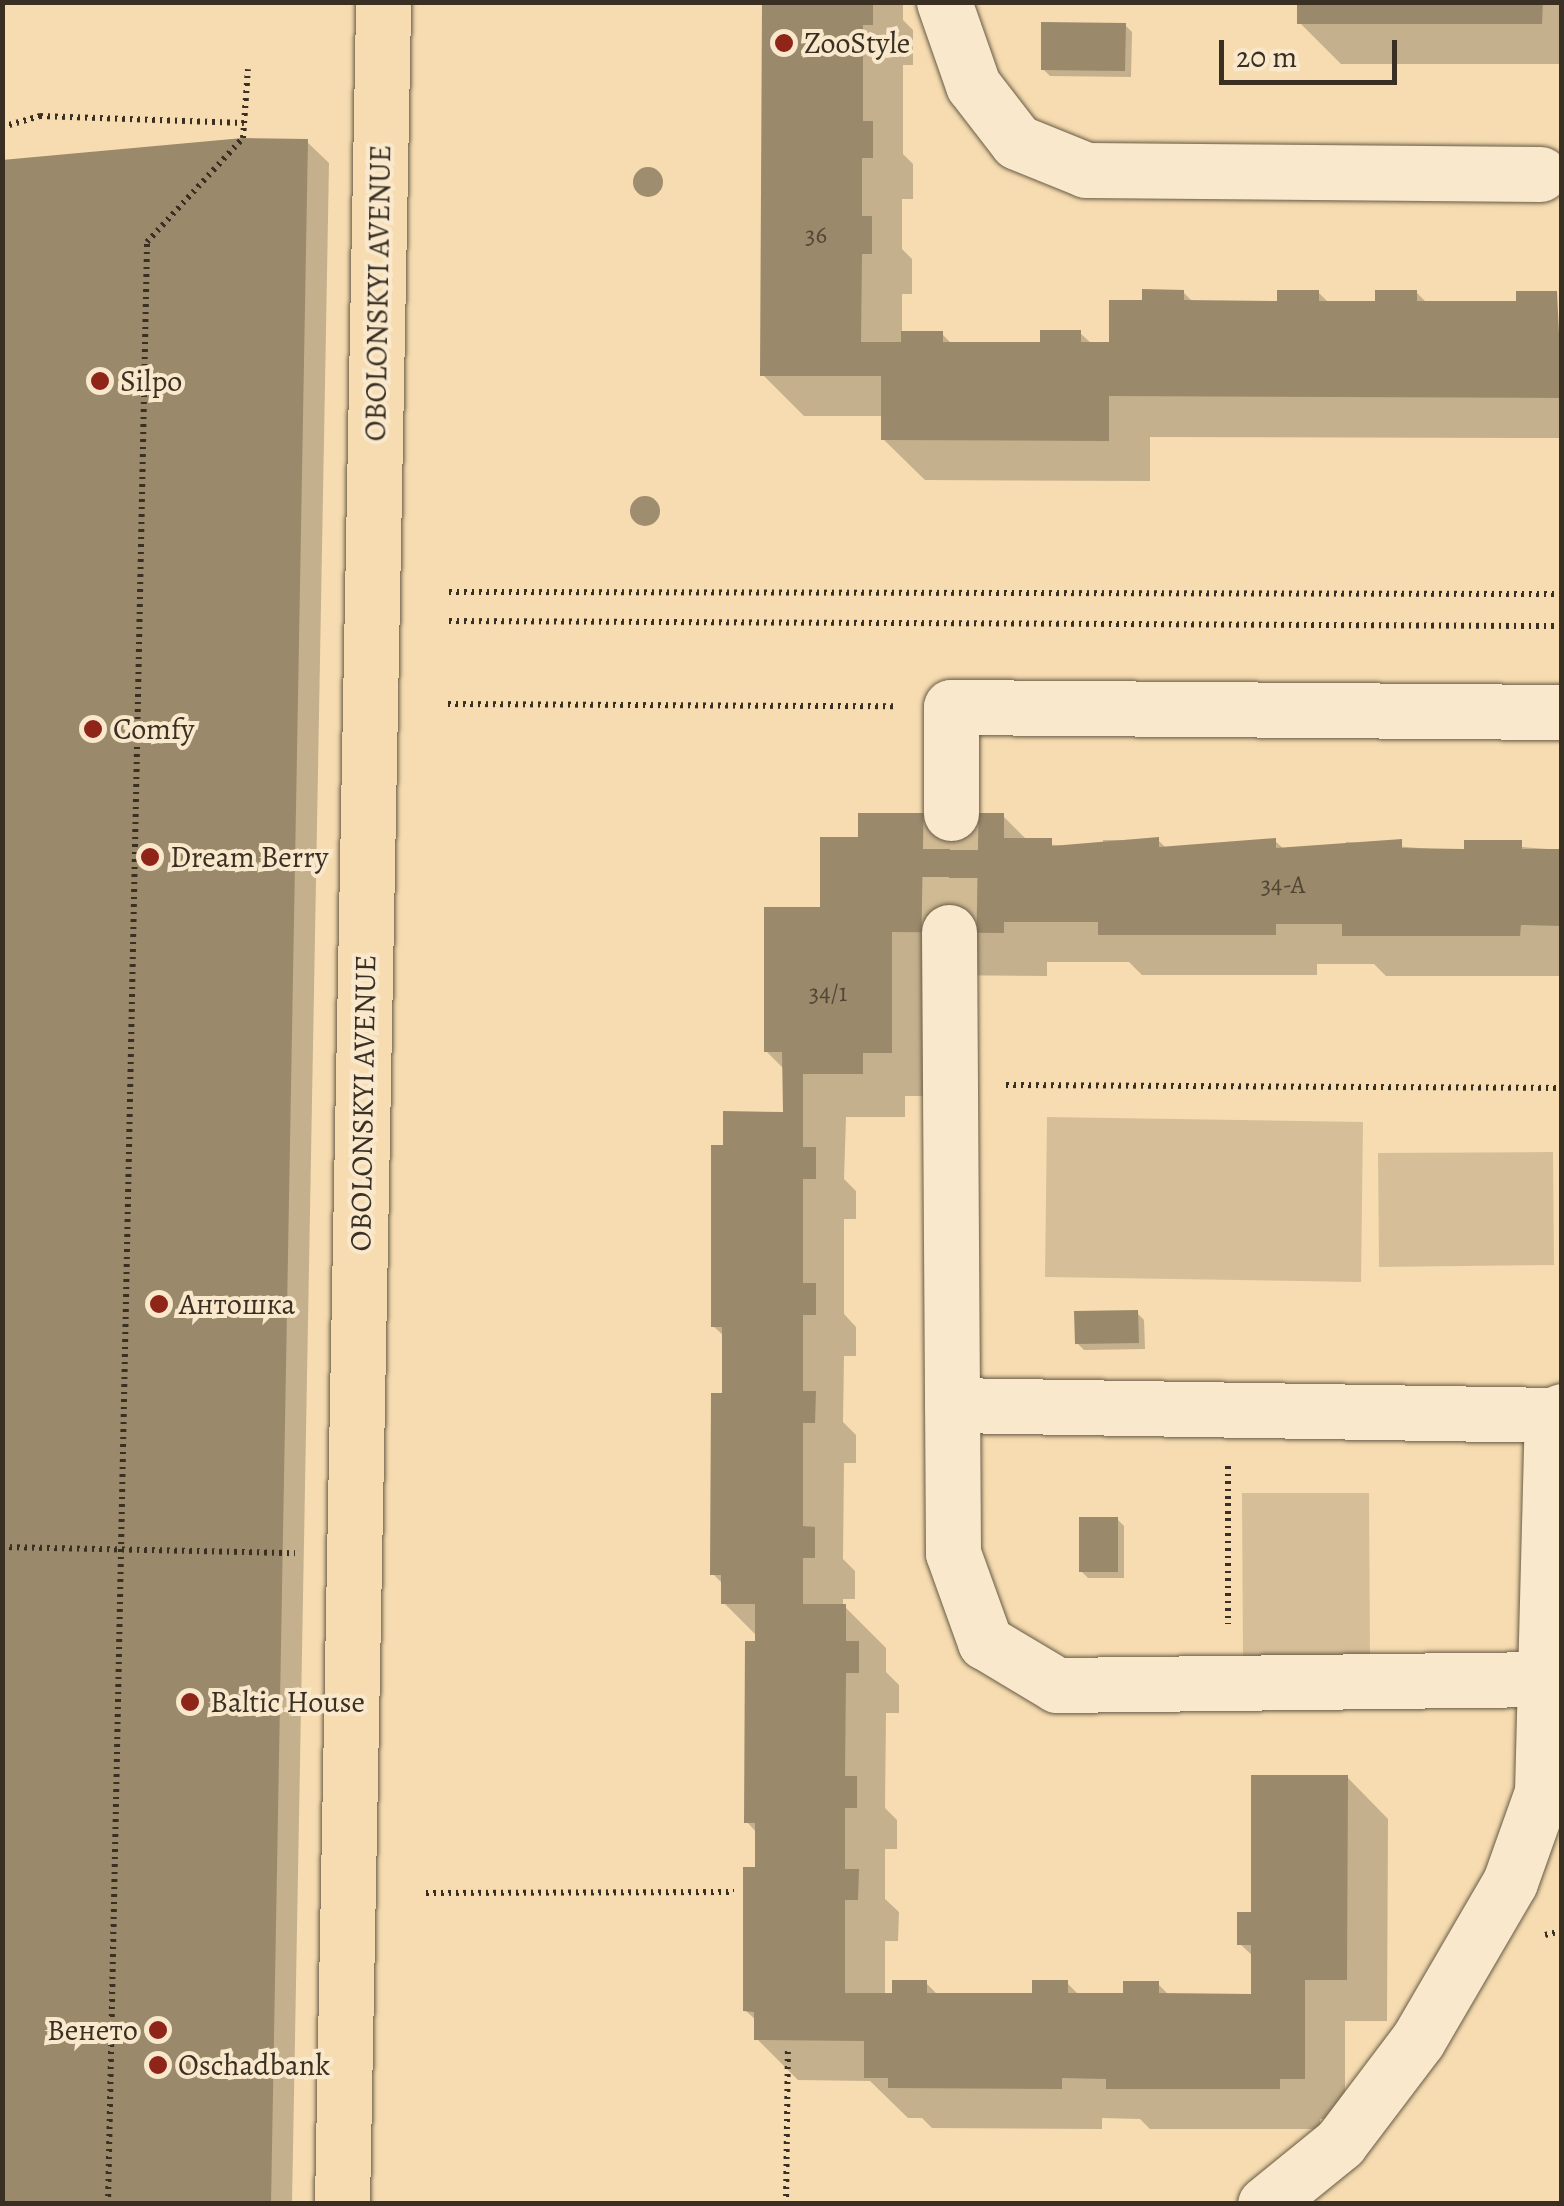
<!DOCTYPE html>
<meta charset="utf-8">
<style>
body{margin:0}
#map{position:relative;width:1564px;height:2206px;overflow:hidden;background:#f6dcb0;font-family:Alegreya,serif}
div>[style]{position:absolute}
.green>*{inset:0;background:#d6bf98}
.shadow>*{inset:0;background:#0003}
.building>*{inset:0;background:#9b896c}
.minor-tunnel>*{height:55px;margin-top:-27.5px;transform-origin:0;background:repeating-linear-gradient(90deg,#d0ba94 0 55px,transparent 0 83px)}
.path>*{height:6px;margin-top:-3px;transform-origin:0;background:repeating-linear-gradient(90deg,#393023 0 2.5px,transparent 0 7.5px)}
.roads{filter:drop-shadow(0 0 2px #685b46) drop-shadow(0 0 2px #685b46)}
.minor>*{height:55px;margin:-27.5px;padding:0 27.5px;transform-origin:27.5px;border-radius:27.5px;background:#f9e8cc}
.major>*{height:55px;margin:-27.5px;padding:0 27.5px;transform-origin:27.5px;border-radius:27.5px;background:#f6dcb0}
.trees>*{width:30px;height:30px;margin:-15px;border-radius:50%;background:#9f8d6f}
.dots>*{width:28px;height:28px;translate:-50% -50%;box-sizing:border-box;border:5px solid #f9e8cc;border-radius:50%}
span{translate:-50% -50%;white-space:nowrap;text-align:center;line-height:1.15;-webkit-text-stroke:8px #f9e8cc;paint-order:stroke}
.number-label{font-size:25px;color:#524635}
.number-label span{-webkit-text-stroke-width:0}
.poi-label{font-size:30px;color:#393023}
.left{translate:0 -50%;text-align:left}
.right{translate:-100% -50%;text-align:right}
.street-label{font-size:30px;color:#393023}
.frame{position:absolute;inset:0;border:5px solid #393023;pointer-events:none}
.scale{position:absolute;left:1219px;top:40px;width:178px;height:45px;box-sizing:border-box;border:5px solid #393023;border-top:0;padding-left:12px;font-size:30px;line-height:35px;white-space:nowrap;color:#393023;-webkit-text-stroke:8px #f9e8cc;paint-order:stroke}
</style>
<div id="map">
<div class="green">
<i style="clip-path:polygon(1047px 1117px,1363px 1122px,1361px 1282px,1045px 1277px)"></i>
<i style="clip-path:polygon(1553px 1152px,1554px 1265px,1379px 1267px,1378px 1153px)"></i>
<i style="clip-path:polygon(1242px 1493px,1369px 1493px,1370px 1657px,1243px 1657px)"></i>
</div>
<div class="shadow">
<i style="clip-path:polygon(764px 2px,903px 2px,903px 20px,913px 30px,913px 65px,903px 65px,903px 154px,913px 164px,913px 199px,902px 199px,902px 249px,912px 259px,912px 294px,902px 294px,902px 334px,942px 334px,952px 344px,1042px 344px,1080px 333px,1092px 344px,1111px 344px,1145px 303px,1183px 292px,1194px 303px,1280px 304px,1318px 292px,1330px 304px,1377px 304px,1416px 292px,1428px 304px,1518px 304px,1556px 293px,1562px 438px,1150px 437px,1150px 481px,925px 480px,883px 439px,884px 416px,804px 416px,763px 375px)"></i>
<i style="clip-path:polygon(1300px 2px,1562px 2px,1562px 64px,1341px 64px,1300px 23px)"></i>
<i style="clip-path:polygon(1125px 25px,1132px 32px,1131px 77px,1050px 76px,1043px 69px)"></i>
<i style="clip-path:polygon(307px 142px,329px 163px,292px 2204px,2px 2204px,2px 162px)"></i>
<i style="clip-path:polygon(1003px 816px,1030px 843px,1103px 849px,1103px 840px,1158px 840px,1167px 849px,1275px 841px,1285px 850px,1346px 850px,1346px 842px,1467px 852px,1467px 843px,1562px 850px,1561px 976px,1386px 976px,1374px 964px,1317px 964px,1317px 975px,1142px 975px,1129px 962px,1047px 962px,1047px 976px,934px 975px,934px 1096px,905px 1096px,905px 1117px,846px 1117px,844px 1179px,856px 1191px,856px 1219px,844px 1219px,844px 1314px,856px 1327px,856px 1356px,844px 1356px,843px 1422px,856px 1435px,856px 1463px,844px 1463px,843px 1559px,855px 1571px,855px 1599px,843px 1599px,843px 1605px,886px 1648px,886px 1672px,899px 1685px,899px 1713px,886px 1713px,885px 1808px,897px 1820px,897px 1849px,885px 1849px,885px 1899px,899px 1912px,898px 1941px,885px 1941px,885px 1996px,926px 1983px,939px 1996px,1034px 1996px,1067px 1983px,1080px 1996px,1125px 1996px,1158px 1984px,1170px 1996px,1253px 1997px,1254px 1957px,1240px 1944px,1347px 1777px,1388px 1819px,1387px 2021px,1345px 2021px,1345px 2119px,1320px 2119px,1320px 2129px,1150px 2129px,1140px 2119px,1102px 2118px,1102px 2129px,932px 2128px,922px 2118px,908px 2118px,870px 2081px,798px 2080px,757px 2039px,757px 2021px,745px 2010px,757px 1869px,757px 1833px,747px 1822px,758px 1637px,724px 1603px,724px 1585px,713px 1574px,725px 1396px,725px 1337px,713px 1326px,725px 1148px,785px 1114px,785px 1070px,766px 1051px,823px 910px,860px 840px)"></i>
<i style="clip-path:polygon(1137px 1313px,1144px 1320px,1145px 1349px,1084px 1350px,1077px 1343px)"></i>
<i style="clip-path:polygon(1117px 1519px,1124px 1526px,1124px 1578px,1088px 1578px,1081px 1571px)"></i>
</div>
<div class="building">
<i style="clip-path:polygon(762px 2px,873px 2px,873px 25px,863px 25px,863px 121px,873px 121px,873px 158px,862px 158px,862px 216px,872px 216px,872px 254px,862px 254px,861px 342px,901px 342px,901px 331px,943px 331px,943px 342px,1040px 342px,1040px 330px,1081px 330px,1081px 342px,1109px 342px,1109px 300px,1142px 300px,1142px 289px,1184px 290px,1184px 300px,1277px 301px,1277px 290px,1319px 290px,1319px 301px,1375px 301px,1375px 290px,1417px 290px,1417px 301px,1516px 301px,1516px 291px,1557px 291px,1562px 398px,1109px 396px,1109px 441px,881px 440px,881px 376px,760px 376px)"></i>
<i style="clip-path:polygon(1297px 2px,1543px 2px,1542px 24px,1297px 24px)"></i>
<i style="clip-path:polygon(1041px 22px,1126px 23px,1125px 71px,1041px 70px)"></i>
<i style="clip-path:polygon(243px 138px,308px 139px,271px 2204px,2px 2204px,2px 160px)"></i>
<i style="clip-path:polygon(858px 813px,1004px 813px,1004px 838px,1052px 838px,1052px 846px,1159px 837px,1159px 847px,1276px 838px,1276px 848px,1402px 839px,1402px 848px,1464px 849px,1464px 840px,1522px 840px,1522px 849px,1562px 849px,1562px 926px,1521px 925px,1520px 936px,1342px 936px,1342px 924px,1276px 924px,1276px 935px,1098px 935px,1098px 922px,1004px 922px,1004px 933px,892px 932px,892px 1053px,863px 1053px,863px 1074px,803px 1074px,803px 1147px,816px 1147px,816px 1179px,803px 1179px,803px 1283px,816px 1283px,816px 1315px,803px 1315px,803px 1391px,816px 1391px,815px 1423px,803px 1423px,803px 1526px,815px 1527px,815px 1558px,803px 1558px,803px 1604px,846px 1604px,846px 1641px,859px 1641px,859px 1673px,846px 1673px,845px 1776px,857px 1776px,857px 1808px,845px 1808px,845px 1869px,859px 1869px,858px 1900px,845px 1900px,845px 1993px,892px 1993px,892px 1980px,927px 1980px,927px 1993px,1032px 1993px,1032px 1980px,1068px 1980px,1068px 1993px,1123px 1993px,1123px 1981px,1159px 1981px,1159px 1993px,1251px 1994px,1251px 1945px,1237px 1945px,1237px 1912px,1251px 1912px,1251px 1775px,1348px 1775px,1347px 1980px,1305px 1980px,1305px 2079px,1280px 2079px,1280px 2089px,1106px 2089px,1106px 2079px,1062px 2078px,1062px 2089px,888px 2088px,888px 2078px,864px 2078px,864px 2041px,754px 2040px,754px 2012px,743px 2011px,743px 1867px,755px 1867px,755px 1823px,744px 1823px,745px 1641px,755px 1641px,755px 1604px,721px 1604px,721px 1575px,710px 1575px,711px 1393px,722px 1393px,722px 1327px,711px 1327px,711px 1145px,723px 1145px,723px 1111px,783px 1112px,782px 1052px,764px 1052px,764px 907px,820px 907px,820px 837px,858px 837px)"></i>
<i style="clip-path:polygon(1138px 1310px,1139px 1343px,1075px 1344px,1074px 1311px)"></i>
<i style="clip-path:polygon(1079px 1517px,1118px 1517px,1118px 1572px,1079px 1572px)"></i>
</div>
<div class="minor-tunnel">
<i style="left:949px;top:932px;width:119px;rotate:-89deg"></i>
</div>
<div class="path">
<i style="left:2px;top:127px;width:40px;rotate:-16deg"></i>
<i style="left:40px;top:116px;width:204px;rotate:2deg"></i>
<i style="left:449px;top:592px;width:1113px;rotate:0.1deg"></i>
<i style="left:449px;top:621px;width:1113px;rotate:0.26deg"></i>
<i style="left:448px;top:704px;width:447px;rotate:0.3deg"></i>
<i style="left:1006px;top:1085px;width:556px;rotate:0.31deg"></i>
<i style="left:1228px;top:1466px;width:158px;rotate:90deg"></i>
<i style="left:2px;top:1547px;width:293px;rotate:1.2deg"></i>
<i style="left:426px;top:1893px;width:308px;rotate:-0.2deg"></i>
<i style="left:1545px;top:1935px;width:17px;rotate:-13deg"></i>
<i style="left:108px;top:2204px;width:1962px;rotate:-88.86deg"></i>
<i style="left:147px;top:242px;width:142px;rotate:-47.3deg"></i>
<i style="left:243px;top:138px;width:69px;rotate:-85.9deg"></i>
<i style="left:786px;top:2204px;width:157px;rotate:-89.3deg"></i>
</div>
<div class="roads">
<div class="minor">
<i style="left:944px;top:2px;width:88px;rotate:70.7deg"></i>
<i style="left:973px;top:85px;width:72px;rotate:52.3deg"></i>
<i style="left:1017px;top:142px;width:74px;rotate:22.1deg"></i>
<i style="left:1086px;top:170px;width:454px;rotate:0.5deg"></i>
<i style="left:951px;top:813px;width:106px;rotate:-90deg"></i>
<i style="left:951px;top:707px;width:611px;rotate:0.47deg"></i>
<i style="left:949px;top:932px;width:621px;rotate:89.63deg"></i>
<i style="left:953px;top:1553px;width:95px;rotate:70.2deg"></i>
<i style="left:985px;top:1642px;width:84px;rotate:30.8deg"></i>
<i style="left:1057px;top:1685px;width:487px;rotate:-0.7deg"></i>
<i style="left:952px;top:1405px;width:600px;rotate:0.95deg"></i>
<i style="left:1265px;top:2204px;width:97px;rotate:-39.1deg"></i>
<i style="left:1340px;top:2143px;width:129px;rotate:-52.9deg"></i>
<i style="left:1418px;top:2040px;width:183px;rotate:-59.8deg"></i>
<i style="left:1510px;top:1882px;width:96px;rotate:-70.4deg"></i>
<i style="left:1542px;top:1792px;width:377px;rotate:-88.5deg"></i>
<i style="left:1552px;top:1415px;width:11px;rotate:-22deg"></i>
</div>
<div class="major">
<i style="left:342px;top:2204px;width:2202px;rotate:-88.93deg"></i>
</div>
</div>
<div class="trees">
<i style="left:648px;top:182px"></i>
<i style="left:645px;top:511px"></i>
</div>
<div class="dots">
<i style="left:784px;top:43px;background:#8f2418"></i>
<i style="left:100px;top:381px;background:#8f2418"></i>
<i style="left:93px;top:729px;background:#8f2418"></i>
<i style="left:150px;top:857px;background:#8f2418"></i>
<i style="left:159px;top:1304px;background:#8f2418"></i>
<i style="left:190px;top:1702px;background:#8f2418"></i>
<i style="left:158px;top:2030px;background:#8f2418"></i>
<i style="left:158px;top:2065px;background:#8f2418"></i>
</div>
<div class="number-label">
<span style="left:816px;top:235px">36</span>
<span style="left:1283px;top:885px">34-А</span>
<span style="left:828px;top:993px">34/1</span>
</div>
<div class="poi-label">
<span class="left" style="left:804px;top:43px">ZooStyle</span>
<span class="left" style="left:120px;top:381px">Silpo</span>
<span class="left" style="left:113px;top:729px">Comfy</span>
<span class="left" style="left:170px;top:857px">Dream Berry</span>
<span class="left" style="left:179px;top:1304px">Антошка</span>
<span class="left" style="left:210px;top:1702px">Baltic House</span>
<span class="right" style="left:138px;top:2030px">Венето</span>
<span class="left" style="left:178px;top:2065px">Oschadbank</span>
</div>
<div class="street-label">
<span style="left:378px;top:293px;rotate:-89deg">OBOLONSKYI AVENUE</span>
<span style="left:363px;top:1103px;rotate:-89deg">OBOLONSKYI AVENUE</span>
</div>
<div class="frame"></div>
<div class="scale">20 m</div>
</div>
